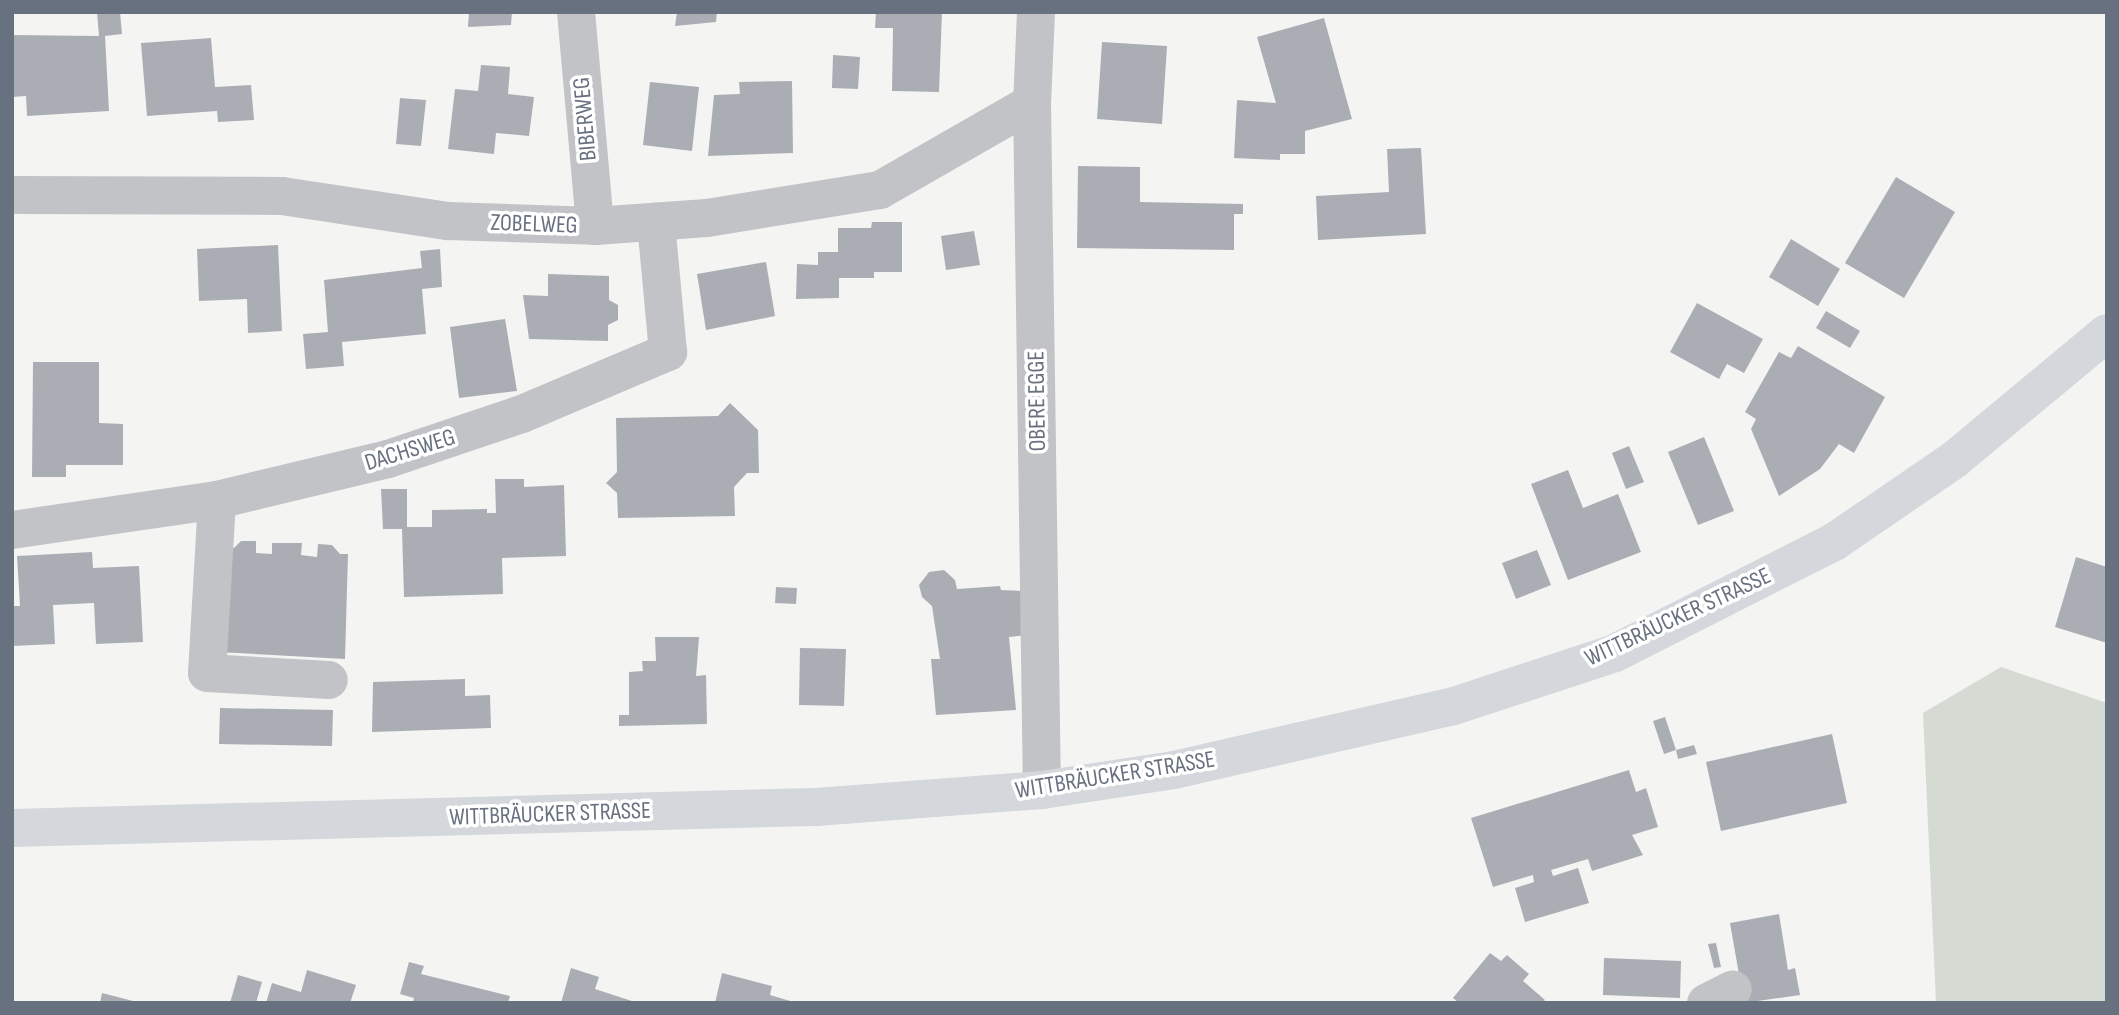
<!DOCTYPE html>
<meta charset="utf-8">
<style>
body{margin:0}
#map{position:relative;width:2119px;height:1015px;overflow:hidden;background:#f4f5f2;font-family:"Sofia Sans Condensed",sans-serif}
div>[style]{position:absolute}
.green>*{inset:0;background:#d5dbd3}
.building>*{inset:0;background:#aaaeb4}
.minor>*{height:38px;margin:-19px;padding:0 19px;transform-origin:19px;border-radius:19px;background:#c1c3c6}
.major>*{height:38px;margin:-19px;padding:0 19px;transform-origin:19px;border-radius:19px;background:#d4d7db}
span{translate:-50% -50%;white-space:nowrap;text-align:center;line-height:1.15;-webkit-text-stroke:7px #fff;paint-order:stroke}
.street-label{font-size:24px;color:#67717f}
.frame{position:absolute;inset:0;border:14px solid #67717f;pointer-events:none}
</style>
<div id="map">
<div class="green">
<i style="clip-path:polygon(2001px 667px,2107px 703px,2107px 1003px,1936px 1003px,1923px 713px)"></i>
</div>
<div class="building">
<i style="clip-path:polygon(97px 12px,120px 12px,122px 34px,105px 36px,109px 111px,27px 116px,26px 96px,12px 97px,12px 35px,99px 36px)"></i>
<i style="clip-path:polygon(469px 12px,512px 12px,511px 25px,468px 27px)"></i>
<i style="clip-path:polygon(677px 12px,717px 12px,716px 22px,675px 26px)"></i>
<i style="clip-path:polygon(876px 12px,942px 12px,939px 92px,892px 91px,893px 28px,875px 28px)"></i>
<i style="clip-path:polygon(1324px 18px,1352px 119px,1305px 131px,1305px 154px,1280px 154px,1280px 160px,1234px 158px,1237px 100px,1276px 103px,1257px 37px)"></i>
<i style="clip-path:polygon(211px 38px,215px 87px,251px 85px,254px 120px,218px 122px,217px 111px,147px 116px,141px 43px)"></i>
<i style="clip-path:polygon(1102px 42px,1167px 46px,1162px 124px,1097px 119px)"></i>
<i style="clip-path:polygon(833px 55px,860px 57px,858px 89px,832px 88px)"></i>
<i style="clip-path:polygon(481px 65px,510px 67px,508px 94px,534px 97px,529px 136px,496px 133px,494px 154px,448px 149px,455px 89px,478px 91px)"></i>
<i style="clip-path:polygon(792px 81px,793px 153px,708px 156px,714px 95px,740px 94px,739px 82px)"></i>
<i style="clip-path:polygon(650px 82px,699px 87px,692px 151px,643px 145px)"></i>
<i style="clip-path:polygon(400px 98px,426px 100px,421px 146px,396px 144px)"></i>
<i style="clip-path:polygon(1421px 148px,1426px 234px,1318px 240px,1316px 196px,1389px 192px,1387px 149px)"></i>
<i style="clip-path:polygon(1078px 166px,1140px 167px,1140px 202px,1243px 204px,1243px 214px,1234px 214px,1234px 250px,1077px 248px)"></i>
<i style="clip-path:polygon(1896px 177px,1955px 212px,1904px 298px,1845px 263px)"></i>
<i style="clip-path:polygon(872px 222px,902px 222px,902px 272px,874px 272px,874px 278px,839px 278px,839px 298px,796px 299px,797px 264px,818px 265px,818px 252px,838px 252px,838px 228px,871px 228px)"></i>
<i style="clip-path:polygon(974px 231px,980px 265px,946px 270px,941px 236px)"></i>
<i style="clip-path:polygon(1791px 239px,1840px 269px,1818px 306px,1769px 277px)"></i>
<i style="clip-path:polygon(278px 245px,282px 331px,248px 333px,247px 299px,199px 301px,197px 249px)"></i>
<i style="clip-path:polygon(440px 249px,442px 287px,422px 289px,426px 334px,342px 342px,344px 366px,306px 369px,303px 334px,328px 332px,324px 280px,422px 268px,420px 251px)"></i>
<i style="clip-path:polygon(766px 262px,775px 316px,706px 330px,697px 274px)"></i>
<i style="clip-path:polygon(548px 274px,609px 276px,609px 300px,618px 305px,618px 320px,608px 325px,608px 341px,529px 339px,523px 295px,548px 296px)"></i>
<i style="clip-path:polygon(1697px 303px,1763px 339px,1744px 373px,1727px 364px,1719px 379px,1670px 352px)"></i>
<i style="clip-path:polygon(1826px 311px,1860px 331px,1850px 348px,1816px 328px)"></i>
<i style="clip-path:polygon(505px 319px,517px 391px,459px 398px,450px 327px)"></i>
<i style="clip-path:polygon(1798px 346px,1885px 397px,1854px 453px,1839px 444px,1820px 469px,1779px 496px,1751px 429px,1756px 419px,1745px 412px,1779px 352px,1791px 358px)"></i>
<i style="clip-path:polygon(33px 362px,99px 362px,99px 423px,123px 424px,123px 465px,66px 465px,66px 477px,32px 477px)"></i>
<i style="clip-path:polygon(730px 403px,758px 430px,759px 473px,747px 473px,734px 487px,735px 516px,618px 518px,617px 493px,606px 483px,617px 472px,616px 418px,718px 416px)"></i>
<i style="clip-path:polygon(1704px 437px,1734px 511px,1698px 525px,1668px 452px)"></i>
<i style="clip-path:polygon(1629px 446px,1644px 482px,1626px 489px,1612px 453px)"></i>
<i style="clip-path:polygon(1568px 470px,1583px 508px,1618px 494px,1641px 552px,1568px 580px,1531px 484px)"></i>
<i style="clip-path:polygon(495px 479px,524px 479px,524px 487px,564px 485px,566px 556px,502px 558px,503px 594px,404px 597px,402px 529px,383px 529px,381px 489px,407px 489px,407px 527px,432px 527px,432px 510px,487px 509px,487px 513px,496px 513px)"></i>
<i style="clip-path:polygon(241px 541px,256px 541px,256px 553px,272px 554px,272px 543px,302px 543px,301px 555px,317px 557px,318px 544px,332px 545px,340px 554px,348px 554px,345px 659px,218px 652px,225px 548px,234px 548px)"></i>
<i style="clip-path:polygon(1537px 550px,1551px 585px,1516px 599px,1502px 563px)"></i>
<i style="clip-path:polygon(92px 552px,93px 568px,139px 566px,143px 642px,96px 644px,94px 603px,53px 605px,55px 644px,12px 646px,12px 606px,20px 606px,17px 556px)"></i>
<i style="clip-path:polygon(2076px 557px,2107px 567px,2107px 643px,2055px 627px)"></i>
<i style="clip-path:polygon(944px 570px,955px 580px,957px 589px,1000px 586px,1001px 590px,1023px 591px,1025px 635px,1009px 637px,1016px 710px,936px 715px,931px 659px,940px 659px,932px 606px,922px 597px,919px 585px,929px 572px)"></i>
<i style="clip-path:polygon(776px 587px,797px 588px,796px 604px,775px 603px)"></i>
<i style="clip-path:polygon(655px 637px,699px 637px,696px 676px,706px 675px,707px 724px,619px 726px,619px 715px,629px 715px,629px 672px,643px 671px,642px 661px,656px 661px)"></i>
<i style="clip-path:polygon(800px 648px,846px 649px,844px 706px,799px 705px)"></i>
<i style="clip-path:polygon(465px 679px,465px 696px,490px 695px,491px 728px,372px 732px,373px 682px)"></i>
<i style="clip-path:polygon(220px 708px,333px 710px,332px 746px,219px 744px)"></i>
<i style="clip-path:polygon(1665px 717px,1676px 750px,1664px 754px,1653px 721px)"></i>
<i style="clip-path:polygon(1832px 734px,1847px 803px,1721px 831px,1706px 762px)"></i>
<i style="clip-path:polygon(1694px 745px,1697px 754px,1678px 759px,1676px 750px)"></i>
<i style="clip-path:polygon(1629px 770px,1636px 792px,1646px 788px,1658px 827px,1632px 835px,1643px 855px,1592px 871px,1588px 859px,1551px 870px,1553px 876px,1578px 868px,1589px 903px,1525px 922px,1515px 888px,1534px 882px,1533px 875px,1493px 887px,1471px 818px)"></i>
<i style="clip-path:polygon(1779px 914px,1788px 970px,1795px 968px,1800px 995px,1744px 1003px,1730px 923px)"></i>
<i style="clip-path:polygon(1716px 943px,1721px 967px,1714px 968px,1708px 944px)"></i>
<i style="clip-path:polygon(1490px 953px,1501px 961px,1507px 955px,1529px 974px,1523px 981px,1545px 1000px,1542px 1003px,1459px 1003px,1453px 998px)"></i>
<i style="clip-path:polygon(1604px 958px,1681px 961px,1680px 998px,1603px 995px)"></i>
<i style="clip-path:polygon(409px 962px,424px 966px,421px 974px,510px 996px,508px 1003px,413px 1003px,414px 998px,400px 994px)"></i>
<i style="clip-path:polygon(571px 968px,599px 977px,595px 989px,638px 1003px,561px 1003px)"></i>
<i style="clip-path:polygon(307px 970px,356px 985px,350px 1003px,266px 1003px,272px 983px,301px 992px)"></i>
<i style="clip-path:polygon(722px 973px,772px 986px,770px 995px,797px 1003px,715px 1003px)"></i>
<i style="clip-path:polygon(238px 975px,262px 982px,256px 1003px,230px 1003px)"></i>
<i style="clip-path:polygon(102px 993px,137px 1002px,137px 1003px,100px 1003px)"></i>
</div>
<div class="minor">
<i style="left:576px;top:12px;width:215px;rotate:84.9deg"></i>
<i style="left:1036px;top:12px;width:91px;rotate:92.5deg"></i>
<i style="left:1032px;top:103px;width:687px;rotate:89.17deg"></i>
<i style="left:12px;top:195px;width:270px;rotate:0.2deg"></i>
<i style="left:282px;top:196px;width:168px;rotate:8.6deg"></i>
<i style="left:448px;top:221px;width:147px;rotate:1.9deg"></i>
<i style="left:595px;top:226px;width:112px;rotate:-4.1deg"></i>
<i style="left:707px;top:218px;width:175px;rotate:-9.2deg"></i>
<i style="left:880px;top:190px;width:175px;rotate:-29.8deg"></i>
<i style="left:217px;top:500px;width:173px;rotate:93.3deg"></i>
<i style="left:207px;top:673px;width:122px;rotate:3.3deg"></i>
<i style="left:12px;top:530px;width:207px;rotate:-8.3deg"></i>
<i style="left:217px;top:500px;width:176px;rotate:-13.5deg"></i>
<i style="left:388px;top:459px;width:141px;rotate:-18.6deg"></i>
<i style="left:522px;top:414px;width:159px;rotate:-23deg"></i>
<i style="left:668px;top:352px;width:131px;rotate:-95.3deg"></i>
<i style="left:1706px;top:1003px;width:30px;rotate:-27deg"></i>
</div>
<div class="major">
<i style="left:12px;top:828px;width:804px;rotate:-1.5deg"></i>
<i style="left:816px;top:807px;width:227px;rotate:-4.3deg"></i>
<i style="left:1042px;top:790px;width:134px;rotate:-8.6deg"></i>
<i style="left:1174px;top:770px;width:287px;rotate:-12.9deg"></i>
<i style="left:1454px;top:706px;width:169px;rotate:-18.2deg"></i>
<i style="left:1615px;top:653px;width:246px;rotate:-26.9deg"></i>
<i style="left:1834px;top:542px;width:147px;rotate:-34.4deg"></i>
<i style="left:1955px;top:459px;width:197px;rotate:-39.7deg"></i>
</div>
<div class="street-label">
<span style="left:585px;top:119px;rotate:-95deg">BIBERWEG</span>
<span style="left:534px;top:224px;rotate:2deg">ZOBELWEG</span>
<span style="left:1037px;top:401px;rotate:-91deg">OBERE EGGE</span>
<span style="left:410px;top:450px;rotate:-17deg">DACHSWEG</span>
<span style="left:1678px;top:617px;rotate:-25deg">WITTBRÄUCKER STRASSE</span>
<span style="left:1115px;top:775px;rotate:-9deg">WITTBRÄUCKER STRASSE</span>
<span style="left:550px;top:814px;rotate:-2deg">WITTBRÄUCKER STRASSE</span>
</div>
<div class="frame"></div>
</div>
